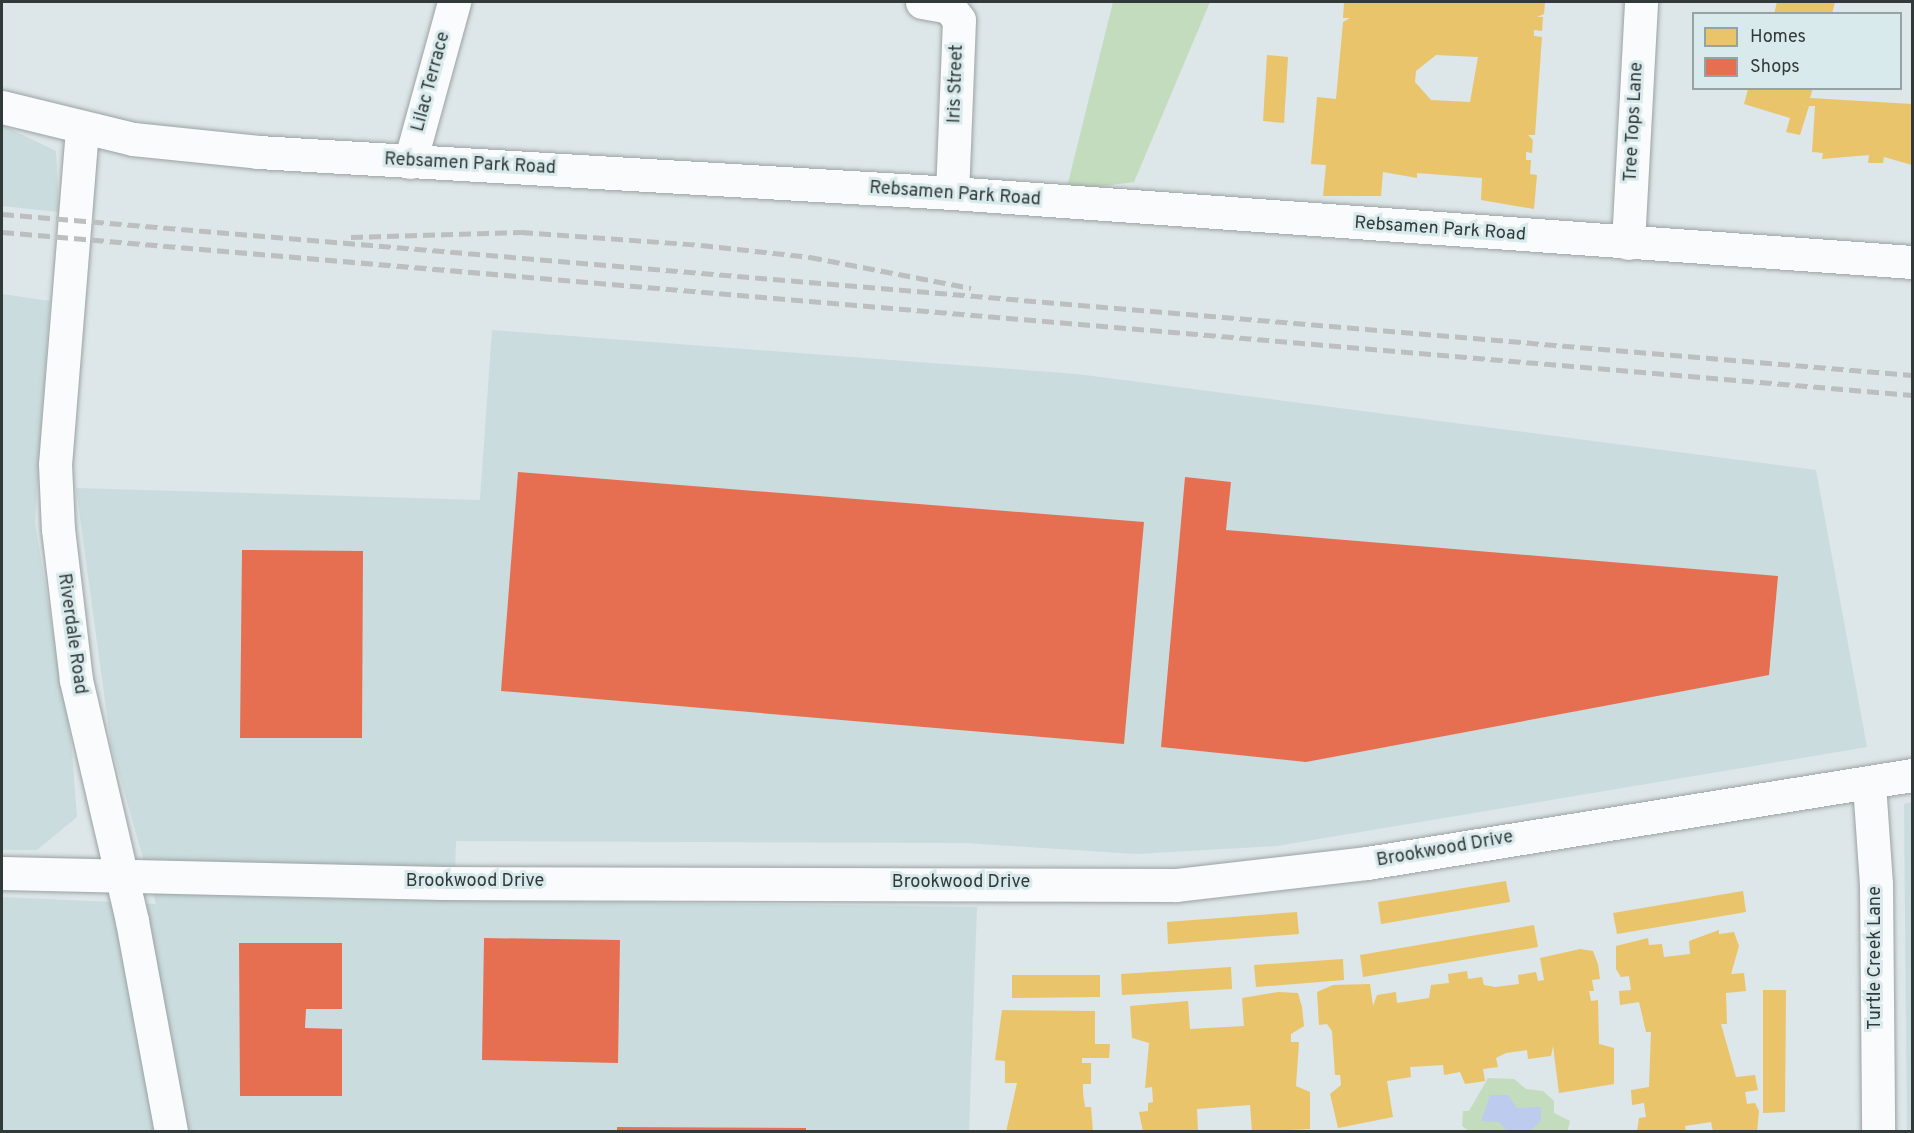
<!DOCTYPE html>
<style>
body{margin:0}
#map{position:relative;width:1914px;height:1133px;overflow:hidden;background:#dde6e8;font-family:Overpass,sans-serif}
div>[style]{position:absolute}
.built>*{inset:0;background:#cadcde}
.green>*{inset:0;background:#c4dcbe}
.water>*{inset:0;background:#bdcbef}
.homes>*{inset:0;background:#e9c46a}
.shops>*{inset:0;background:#e76f51}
.roads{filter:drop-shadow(0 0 2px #9ca2a3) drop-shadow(0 0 2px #9ca2a3)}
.minor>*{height:33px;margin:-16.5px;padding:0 16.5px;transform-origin:16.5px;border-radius:16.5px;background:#fafbfc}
.rail>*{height:4.5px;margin-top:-2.25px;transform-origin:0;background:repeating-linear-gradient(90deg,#bcbebf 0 12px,transparent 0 18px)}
span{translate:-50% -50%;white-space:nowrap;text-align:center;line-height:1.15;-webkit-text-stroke:6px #d9eaec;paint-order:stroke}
.street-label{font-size:18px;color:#323939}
.frame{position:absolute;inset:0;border:3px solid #323939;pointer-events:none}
.legend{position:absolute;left:1692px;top:12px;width:210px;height:78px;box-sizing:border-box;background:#d9eaec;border:2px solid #96a3a4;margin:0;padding:8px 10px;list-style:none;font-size:18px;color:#323939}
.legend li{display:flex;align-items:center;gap:12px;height:30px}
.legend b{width:30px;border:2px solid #96a3a4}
</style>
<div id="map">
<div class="built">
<i style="clip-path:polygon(2px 125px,56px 151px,59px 212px,2px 206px)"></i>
<i style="clip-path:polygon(2px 294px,50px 301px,35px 523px,71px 739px,77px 817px,37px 850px,2px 850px)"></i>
<i style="clip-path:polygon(492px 330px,1077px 374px,1816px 470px,1867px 747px,1277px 846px,1136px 854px,964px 843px,456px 841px,454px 900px,977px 907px,969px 1131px,2px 1131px,2px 897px,156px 904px,111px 745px,76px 488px,480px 500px)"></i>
<i style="clip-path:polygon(1912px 802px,1912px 1131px,1907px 1132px,1904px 804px)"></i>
</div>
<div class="green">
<i style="clip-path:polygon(1113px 2px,1210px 2px,1134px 182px,1066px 191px)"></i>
<i style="clip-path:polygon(1488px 1078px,1514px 1079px,1526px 1089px,1543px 1091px,1554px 1101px,1554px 1113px,1570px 1121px,1567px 1132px,1469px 1131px,1462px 1126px,1463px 1111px,1469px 1111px)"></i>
</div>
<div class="water">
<i style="clip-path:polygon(1490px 1095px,1508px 1095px,1517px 1108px,1541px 1107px,1541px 1120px,1530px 1132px,1507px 1131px,1499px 1122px,1481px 1121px)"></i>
</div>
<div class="homes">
<i style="clip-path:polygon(evenodd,1545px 2px,1544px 14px,1537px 17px,1543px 17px,1542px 31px,1534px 30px,1534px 36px,1542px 37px,1535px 135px,1528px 135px,1533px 140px,1532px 153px,1526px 152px,1526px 160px,1531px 160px,1530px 174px,1537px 175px,1534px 209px,1481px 200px,1482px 178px,1417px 173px,1417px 178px,1383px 172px,1381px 196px,1323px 196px,1326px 165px,1311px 164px,1317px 97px,1336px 99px,1343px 22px,1350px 18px,1343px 18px,1344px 3px,1545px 2px,1436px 55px,1478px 57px,1470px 102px,1431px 100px,1415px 82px,1416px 71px,1436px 55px)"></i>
<i style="clip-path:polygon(1777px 2px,1835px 2px,1832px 14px,1774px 14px)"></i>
<i style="clip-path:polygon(1267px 55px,1288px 57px,1284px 123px,1263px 121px)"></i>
<i style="clip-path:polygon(1813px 88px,1810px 98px,1912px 104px,1912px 165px,1884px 157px,1883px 163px,1868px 163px,1869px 155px,1822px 159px,1823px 153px,1812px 152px,1815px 106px,1809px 106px,1800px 135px,1786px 132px,1790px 118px,1744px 104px,1748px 89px)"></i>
<i style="clip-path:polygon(1506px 881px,1510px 902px,1381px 924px,1378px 902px)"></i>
<i style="clip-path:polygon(1743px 891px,1746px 912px,1617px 934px,1613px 913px)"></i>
<i style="clip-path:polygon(1297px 912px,1299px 934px,1168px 944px,1167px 922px)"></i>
<i style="clip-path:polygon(1534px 925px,1538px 947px,1363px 977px,1360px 955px)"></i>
<i style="clip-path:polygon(1719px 930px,1719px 934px,1734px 932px,1739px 946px,1731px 974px,1744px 973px,1746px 991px,1726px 993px,1727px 1024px,1721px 1024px,1736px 1077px,1755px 1075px,1758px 1090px,1745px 1092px,1747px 1104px,1755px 1103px,1759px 1111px,1757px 1132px,1713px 1132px,1711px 1122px,1685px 1126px,1686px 1132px,1637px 1132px,1639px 1118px,1646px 1117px,1644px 1103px,1632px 1105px,1631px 1090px,1649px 1087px,1651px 1032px,1646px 1032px,1639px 1002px,1620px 1005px,1619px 991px,1631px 990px,1629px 976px,1621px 977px,1616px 969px,1616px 946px,1648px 938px,1649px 945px,1662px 944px,1664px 957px,1690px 954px,1689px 941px)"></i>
<i style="clip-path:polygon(1580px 949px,1593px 951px,1598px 964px,1600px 979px,1592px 980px,1594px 991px,1589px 991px,1591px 1001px,1598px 1000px,1599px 1044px,1614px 1048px,1614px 1084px,1559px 1093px,1553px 1046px,1551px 1056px,1528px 1059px,1527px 1050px,1506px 1053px,1496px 1058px,1498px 1067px,1483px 1069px,1485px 1081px,1465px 1084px,1460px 1072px,1444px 1075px,1443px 1065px,1410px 1067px,1411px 1077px,1387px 1081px,1393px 1117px,1338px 1128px,1330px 1094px,1341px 1085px,1340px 1075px,1335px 1075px,1332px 1031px,1327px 1024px,1319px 1025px,1317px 992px,1333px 985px,1370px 984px,1373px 1006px,1377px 995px,1396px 992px,1397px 1003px,1429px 998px,1431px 985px,1449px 983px,1448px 974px,1467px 971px,1468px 979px,1482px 977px,1484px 985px,1495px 987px,1519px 984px,1518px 975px,1536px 972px,1538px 981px,1544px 980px,1540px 958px)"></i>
<i style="clip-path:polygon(1343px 959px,1344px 980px,1256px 987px,1254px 965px)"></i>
<i style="clip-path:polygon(1231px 967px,1232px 989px,1122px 995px,1121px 974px)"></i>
<i style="clip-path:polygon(1012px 975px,1100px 975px,1100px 997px,1012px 998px)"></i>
<i style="clip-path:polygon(1763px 990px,1786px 990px,1785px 1112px,1763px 1113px)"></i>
<i style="clip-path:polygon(1278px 992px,1298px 993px,1302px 1007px,1304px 1026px,1291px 1034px,1291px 1042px,1299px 1042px,1296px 1086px,1310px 1092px,1310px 1129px,1252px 1132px,1250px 1105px,1197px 1109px,1198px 1132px,1143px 1132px,1139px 1112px,1148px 1111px,1148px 1103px,1153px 1102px,1152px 1087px,1145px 1088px,1149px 1043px,1132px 1038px,1130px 1006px,1188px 1001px,1190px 1029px,1244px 1026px,1242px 998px)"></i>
<i style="clip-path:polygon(1002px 1010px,1095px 1011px,1095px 1044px,1110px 1044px,1109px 1058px,1082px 1058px,1082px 1063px,1091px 1063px,1091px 1084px,1083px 1084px,1083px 1093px,1085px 1107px,1091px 1107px,1093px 1132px,1006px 1132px,1017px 1083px,1005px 1083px,1005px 1061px,995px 1060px)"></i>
</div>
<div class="shops">
<i style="clip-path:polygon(518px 472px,1144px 522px,1124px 744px,501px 691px)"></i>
<i style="clip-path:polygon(1185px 477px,1231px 482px,1226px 530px,1778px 576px,1769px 675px,1306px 762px,1161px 747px)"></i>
<i style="clip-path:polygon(242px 550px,363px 551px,362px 738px,240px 738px)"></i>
<i style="clip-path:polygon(484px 938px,620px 940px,618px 1063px,482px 1060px)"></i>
<i style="clip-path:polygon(239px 943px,342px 943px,342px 1009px,306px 1009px,305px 1028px,342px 1029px,342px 1096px,240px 1096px)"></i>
<i style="clip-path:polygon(617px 1127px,806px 1128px,806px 1132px,617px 1132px)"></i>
</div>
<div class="roads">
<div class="minor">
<i style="left:922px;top:2px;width:27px;rotate:10deg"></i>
<i style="left:949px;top:7px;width:16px;rotate:52deg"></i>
<i style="left:959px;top:20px;width:173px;rotate:92.3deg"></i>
<i style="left:2px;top:107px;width:135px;rotate:13.7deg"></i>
<i style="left:133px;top:139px;width:126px;rotate:5.9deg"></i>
<i style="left:258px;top:152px;width:695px;rotate:3.38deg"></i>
<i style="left:952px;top:193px;width:962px;rotate:4.11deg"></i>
<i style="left:82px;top:129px;width:336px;rotate:94.6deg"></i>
<i style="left:55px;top:464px;width:65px;rotate:87.4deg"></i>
<i style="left:58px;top:529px;width:152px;rotate:83.2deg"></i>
<i style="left:76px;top:680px;width:247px;rotate:76.9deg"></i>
<i style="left:132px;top:921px;width:215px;rotate:79.5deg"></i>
<i style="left:410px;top:162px;width:166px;rotate:-74.6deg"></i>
<i style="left:1628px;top:243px;width:241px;rotate:-86.9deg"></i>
<i style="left:1869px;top:784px;width:100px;rotate:86deg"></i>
<i style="left:1876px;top:884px;width:248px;rotate:89.5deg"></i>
<i style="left:2px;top:873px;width:440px;rotate:1.3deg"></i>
<i style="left:442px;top:883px;width:734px;rotate:0.16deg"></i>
<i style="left:1176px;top:885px;width:192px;rotate:-6.6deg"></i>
<i style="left:1367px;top:863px;width:552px;rotate:-9.17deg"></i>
</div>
</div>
<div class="rail">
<i style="left:2px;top:214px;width:1917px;rotate:4.82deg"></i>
<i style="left:2px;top:232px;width:1917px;rotate:4.88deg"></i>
<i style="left:351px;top:237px;width:170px;rotate:-1.7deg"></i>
<i style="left:521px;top:232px;width:180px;rotate:4.1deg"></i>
<i style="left:701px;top:245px;width:110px;rotate:6.3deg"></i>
<i style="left:810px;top:257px;width:164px;rotate:10.9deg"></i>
</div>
<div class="street-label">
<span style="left:432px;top:82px;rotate:-75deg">Lilac Terrace</span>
<span style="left:957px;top:84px;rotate:-88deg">Iris Street</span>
<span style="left:1635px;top:122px;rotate:-87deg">Tree Tops Lane</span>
<span style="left:470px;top:165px;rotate:3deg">Rebsamen Park Road</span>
<span style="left:955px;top:195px;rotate:4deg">Rebsamen Park Road</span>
<span style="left:1440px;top:230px;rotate:4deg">Rebsamen Park Road</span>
<span style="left:71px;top:634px;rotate:82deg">Riverdale Road</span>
<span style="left:1445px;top:850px;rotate:-10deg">Brookwood Drive</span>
<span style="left:475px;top:882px">Brookwood Drive</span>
<span style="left:961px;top:883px">Brookwood Drive</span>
<span style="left:1876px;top:958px;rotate:-90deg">Turtle Creek Lane</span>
</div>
<div class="frame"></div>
<ul class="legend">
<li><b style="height:16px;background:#e9c46a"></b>Homes</li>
<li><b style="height:16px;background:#e76f51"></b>Shops</li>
</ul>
</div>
